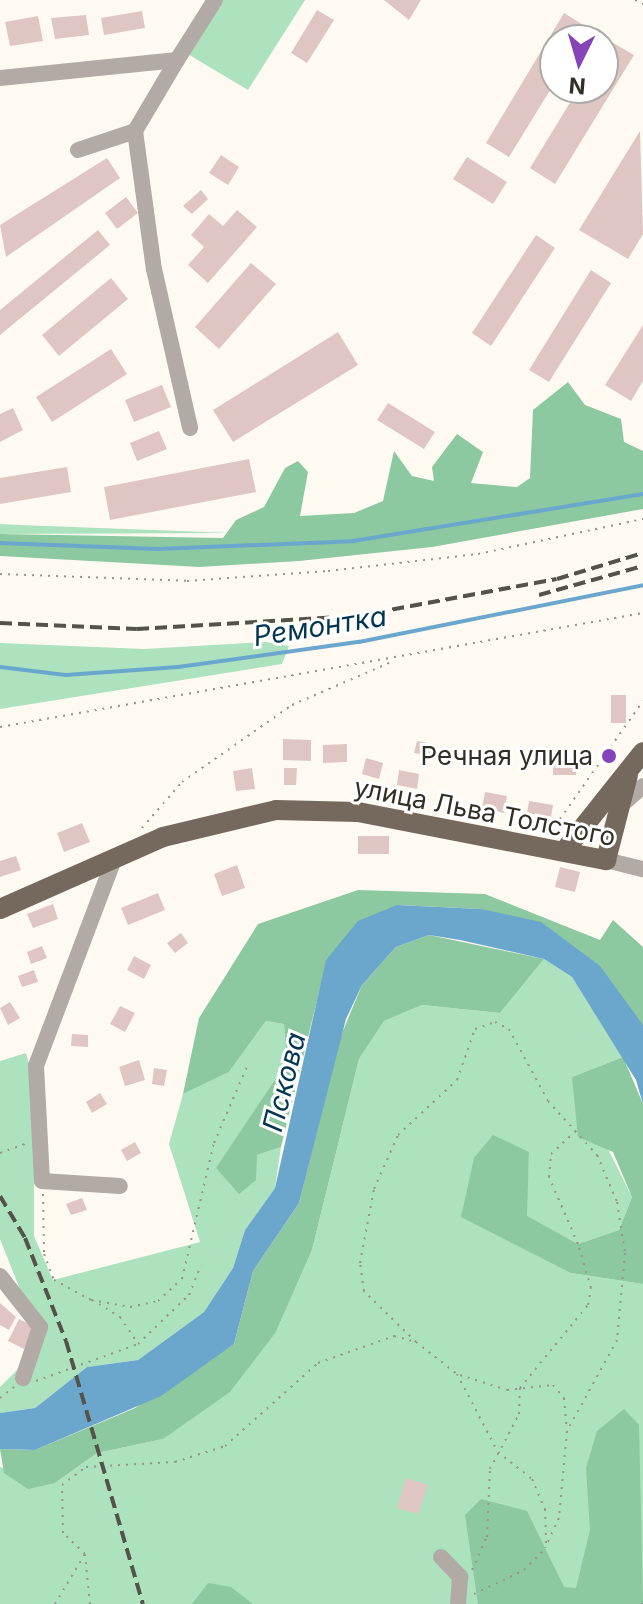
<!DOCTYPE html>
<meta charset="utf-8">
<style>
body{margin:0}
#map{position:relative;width:643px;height:1604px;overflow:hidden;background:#fefaf2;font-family:Inter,sans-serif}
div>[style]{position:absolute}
.green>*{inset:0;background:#ade2be}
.forest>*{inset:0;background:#8cc8a0}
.water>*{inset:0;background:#6ba7cd}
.stream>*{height:4px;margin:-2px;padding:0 2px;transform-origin:2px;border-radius:2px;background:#6ba7cd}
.building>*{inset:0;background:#dfc6c2}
.path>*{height:2px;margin-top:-1px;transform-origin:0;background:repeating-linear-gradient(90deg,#99958d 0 2px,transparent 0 8px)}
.minor>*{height:16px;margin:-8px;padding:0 8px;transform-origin:8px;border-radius:8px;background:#b2aaa4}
.major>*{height:20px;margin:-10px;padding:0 10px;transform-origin:10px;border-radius:10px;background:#75685d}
.rail>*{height:4px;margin-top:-2px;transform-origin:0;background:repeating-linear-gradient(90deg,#55524a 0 12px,transparent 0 18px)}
.dots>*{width:22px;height:22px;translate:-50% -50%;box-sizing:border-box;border:4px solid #fff;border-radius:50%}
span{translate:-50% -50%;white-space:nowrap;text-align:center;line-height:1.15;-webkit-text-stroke:6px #fff;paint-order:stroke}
.poi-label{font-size:26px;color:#312e26}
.right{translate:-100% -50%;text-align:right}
.street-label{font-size:26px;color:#312e26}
.water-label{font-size:28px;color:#013650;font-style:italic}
.north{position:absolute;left:539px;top:24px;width:80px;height:80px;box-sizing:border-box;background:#fff;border:2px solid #adaba8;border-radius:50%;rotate:185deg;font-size:22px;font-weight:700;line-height:32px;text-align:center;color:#312e26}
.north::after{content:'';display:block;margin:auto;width:28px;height:36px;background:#8544b8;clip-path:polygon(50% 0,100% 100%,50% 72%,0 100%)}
</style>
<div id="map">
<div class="green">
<i style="clip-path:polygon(213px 0,305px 0,248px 90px,181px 50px)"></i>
<i style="clip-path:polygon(0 524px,21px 525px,231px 533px,0 534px)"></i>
<i style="clip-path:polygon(266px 642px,289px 646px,282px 664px,0 709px,0 643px,144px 649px)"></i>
<i style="clip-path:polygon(544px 959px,572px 977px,623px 1057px,572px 1077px,632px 1197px,619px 1230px,578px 1244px,526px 1216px,529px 1152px,474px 1158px,571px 1273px,643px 1284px,643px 1604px,0 1604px,0 1467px,55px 1483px,97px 1453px,163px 1439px,276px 1332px,312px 1250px,359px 1059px,384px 1021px,422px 1005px,500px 1013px)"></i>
<i style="clip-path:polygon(266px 1021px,284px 1024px,287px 1060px,217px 1168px,281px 1147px,275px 1188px,245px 1230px,233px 1268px,204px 1312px,138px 1360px,87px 1367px,35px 1408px,0 1413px,0 1387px,42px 1345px,0 1239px,0 1061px,26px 1053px,34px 1081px,34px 1236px,53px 1280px,200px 1242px,169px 1144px,183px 1094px,229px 1072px)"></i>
</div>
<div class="forest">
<i style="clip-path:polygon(568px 382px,585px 405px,621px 419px,624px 442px,643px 451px,643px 509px,432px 547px,299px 561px,200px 567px,0 556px,0 534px,223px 538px,236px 520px,264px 507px,285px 468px,298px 461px,308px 472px,300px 516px,354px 513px,383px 501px,394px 451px,412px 476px,434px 481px,432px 467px,457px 434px,483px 452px,471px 483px,517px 487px,530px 478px,533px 410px)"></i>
<i style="clip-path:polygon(358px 890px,485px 894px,600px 940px,613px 920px,643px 947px,643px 1025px,481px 909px,397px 905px,327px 960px,281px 1147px,257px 1155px,256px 1180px,239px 1194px,216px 1168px,287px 1061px,284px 1024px,266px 1021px,229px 1072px,183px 1094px,199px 1018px,258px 924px)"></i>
<i style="clip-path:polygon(429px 935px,544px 959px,500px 1013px,422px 1005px,384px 1021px,359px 1059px,312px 1250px,276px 1332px,230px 1392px,163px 1439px,97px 1453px,55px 1483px,28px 1489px,4px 1473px,0 1449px,35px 1450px,135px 1408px,234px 1344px,253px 1271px,299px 1203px,340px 1038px,362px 985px,396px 947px)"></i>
<i style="clip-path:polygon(623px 1057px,643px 1104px,643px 1284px,571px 1273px,461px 1217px,474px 1158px,493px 1135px,529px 1152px,527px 1216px,578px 1244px,619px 1230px,632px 1197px,613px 1152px,578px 1137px,572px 1077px)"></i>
<i style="clip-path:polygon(624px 1409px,639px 1425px,643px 1604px,478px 1604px,465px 1515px,481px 1499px,527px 1511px,564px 1587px,576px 1588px,590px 1530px,586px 1468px,597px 1431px)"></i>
<i style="clip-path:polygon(208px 1583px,231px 1587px,253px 1604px,192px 1604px)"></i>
</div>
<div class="water">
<i style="clip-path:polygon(397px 905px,481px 909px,541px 922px,600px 966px,643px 1025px,643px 1104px,636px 1080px,572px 977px,544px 959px,460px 940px,429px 935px,396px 947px,362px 985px,346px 1019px,299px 1203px,253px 1271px,234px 1344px,161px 1396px,35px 1450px,0 1449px,0 1413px,35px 1408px,87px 1367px,138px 1360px,204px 1312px,233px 1268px,245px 1230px,275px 1188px,326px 960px,358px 921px)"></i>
</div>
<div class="stream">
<i style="left:0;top:543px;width:158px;rotate:2.2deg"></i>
<i style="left:158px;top:549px;width:195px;rotate:-2.3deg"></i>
<i style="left:353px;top:541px;width:294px;rotate:-9.2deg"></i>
<i style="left:0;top:667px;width:66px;rotate:6.9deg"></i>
<i style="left:66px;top:675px;width:112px;rotate:-4.1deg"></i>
<i style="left:178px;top:667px;width:183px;rotate:-7.9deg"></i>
<i style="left:359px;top:642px;width:290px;rotate:-11.3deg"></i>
</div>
<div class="building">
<i style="clip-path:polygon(384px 0,421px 0,409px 20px)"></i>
<i style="clip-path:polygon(317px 10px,334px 20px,307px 63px,291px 53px)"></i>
<i style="clip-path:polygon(142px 11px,145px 28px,104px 35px,101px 18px)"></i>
<i style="clip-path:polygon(564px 13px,588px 28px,580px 40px,555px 40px,555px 82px,509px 157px,486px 143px)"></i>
<i style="clip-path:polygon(86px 15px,89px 35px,55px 39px,51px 18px)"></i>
<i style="clip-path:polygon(38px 16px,43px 41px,10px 46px,5px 22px)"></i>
<i style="clip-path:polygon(608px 40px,634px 55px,555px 184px,530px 168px,579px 88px,603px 88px)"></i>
<i style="clip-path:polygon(640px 131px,643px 234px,628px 259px,579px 230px)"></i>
<i style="clip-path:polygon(221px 155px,239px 167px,228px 185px,209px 173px)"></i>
<i style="clip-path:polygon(467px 157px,507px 182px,493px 204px,453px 179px)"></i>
<i style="clip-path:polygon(107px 158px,120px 178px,6px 257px,0 225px)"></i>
<i style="clip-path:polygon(201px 190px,208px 199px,192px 214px,183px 206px)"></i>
<i style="clip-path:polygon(126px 197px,138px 213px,117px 229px,105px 213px)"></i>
<i style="clip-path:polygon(237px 210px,257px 227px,208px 283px,188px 265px,204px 247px,191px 235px,209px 214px,223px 226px)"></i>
<i style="clip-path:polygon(98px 230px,110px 245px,0 335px,0 310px)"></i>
<i style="clip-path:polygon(536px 235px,555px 248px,491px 346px,472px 333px)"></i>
<i style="clip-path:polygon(251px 263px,276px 284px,219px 349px,195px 327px)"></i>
<i style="clip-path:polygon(591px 270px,611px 283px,549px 382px,529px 370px)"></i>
<i style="clip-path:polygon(111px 278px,128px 299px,59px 356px,42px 335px)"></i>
<i style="clip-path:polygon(643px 325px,643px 381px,631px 401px,605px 385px)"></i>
<i style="clip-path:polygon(338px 332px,358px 365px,233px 442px,213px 410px)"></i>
<i style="clip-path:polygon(111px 349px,127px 374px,52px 422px,36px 397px)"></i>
<i style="clip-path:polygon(162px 385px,171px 407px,134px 422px,125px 400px)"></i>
<i style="clip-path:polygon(388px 403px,435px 432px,424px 449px,377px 420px)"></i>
<i style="clip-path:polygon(13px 408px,23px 430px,0 442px,0 414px)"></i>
<i style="clip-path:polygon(159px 431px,167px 449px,137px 461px,130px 443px)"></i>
<i style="clip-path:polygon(249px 459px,256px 492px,110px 520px,104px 487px)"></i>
<i style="clip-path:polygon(67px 467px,71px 492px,0 504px,0 478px)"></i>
<i style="clip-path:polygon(611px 695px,626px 695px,626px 723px,611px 723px)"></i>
<i style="clip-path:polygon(283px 739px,311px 740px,311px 761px,283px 760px)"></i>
<i style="clip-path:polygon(417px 741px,433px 744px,431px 756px,414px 753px)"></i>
<i style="clip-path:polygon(347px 744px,347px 762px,323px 763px,323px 745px)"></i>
<i style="clip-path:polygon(366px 758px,383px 763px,379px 779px,362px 774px)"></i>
<i style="clip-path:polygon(576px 759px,576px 775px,553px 775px,553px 760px)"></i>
<i style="clip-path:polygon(252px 768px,255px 789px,236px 791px,233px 771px)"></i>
<i style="clip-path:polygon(284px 768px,297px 768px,296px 785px,284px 785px)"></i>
<i style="clip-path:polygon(399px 770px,419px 774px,417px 789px,397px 785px)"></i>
<i style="clip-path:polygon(485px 792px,507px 796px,504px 813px,482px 808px)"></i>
<i style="clip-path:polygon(529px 801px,553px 805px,551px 817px,527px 813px)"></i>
<i style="clip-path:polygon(82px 823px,90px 842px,64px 852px,57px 833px)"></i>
<i style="clip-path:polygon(358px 836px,389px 836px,389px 854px,358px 854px)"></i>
<i style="clip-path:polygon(16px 856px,21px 870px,0 877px,0 861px)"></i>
<i style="clip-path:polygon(237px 865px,245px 888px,222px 896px,214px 874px)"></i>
<i style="clip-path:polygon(560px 867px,580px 872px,575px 892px,555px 887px)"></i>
<i style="clip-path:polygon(158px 893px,165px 910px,128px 925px,121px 908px)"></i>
<i style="clip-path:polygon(53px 904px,58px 919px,33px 928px,27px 914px)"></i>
<i style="clip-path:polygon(181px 933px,188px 943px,175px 953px,167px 943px)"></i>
<i style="clip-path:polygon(42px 946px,47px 958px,31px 964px,27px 952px)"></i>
<i style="clip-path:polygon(134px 956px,151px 965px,144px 979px,127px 970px)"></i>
<i style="clip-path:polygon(34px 970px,38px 982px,22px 987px,18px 976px)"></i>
<i style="clip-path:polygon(10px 1002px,20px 1018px,8px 1025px,0 1008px)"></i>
<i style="clip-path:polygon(120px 1006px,135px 1013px,125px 1032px,110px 1024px)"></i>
<i style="clip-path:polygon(72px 1034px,88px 1035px,88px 1047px,71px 1046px)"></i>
<i style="clip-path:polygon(139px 1060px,145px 1080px,125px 1086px,119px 1067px)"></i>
<i style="clip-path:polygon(154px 1068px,167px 1070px,164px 1086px,152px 1084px)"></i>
<i style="clip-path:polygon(100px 1093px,107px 1104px,92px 1113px,86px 1102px)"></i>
<i style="clip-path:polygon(135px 1142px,141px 1153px,127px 1161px,121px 1150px)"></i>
<i style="clip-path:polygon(82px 1198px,87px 1210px,71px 1215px,66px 1204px)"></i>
<i style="clip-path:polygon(0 1303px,16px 1317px,9px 1330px,0 1325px)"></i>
<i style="clip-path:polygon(19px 1319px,35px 1327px,24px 1349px,8px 1341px)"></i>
<i style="clip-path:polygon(406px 1478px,428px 1485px,418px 1514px,397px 1508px)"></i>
</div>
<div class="path">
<i style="left:635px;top:0;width:9px;rotate:27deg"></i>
<i style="left:0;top:574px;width:187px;rotate:2.1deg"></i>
<i style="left:187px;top:581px;width:141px;rotate:-4.1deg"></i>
<i style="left:328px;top:571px;width:151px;rotate:-6.5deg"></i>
<i style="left:478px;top:554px;width:169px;rotate:-12deg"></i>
<i style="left:0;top:727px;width:653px;rotate:-10.05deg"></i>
<i style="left:525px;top:827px;width:36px;rotate:-13deg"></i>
<i style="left:560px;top:819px;width:144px;rotate:-54.9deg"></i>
<i style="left:142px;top:828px;width:61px;rotate:-49deg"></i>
<i style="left:182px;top:782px;width:134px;rotate:-35deg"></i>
<i style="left:292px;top:705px;width:106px;rotate:-23.4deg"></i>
<i style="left:0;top:1153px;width:27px;rotate:-20deg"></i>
<i style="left:43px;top:1194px;width:60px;rotate:89deg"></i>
<i style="left:44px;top:1254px;width:28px;rotate:69deg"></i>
<i style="left:54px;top:1280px;width:42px;rotate:28.4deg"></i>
<i style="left:91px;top:1300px;width:40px;rotate:10deg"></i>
<i style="left:130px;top:1307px;width:29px;rotate:-12deg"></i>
<i style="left:158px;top:1301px;width:33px;rotate:-43deg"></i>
<i style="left:182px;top:1279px;width:140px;rotate:-76.8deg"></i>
<i style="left:214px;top:1143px;width:86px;rotate:-66.7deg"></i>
<i style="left:92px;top:1300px;width:33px;rotate:31deg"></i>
<i style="left:120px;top:1317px;width:32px;rotate:56deg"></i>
<i style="left:416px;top:1342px;width:73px;rotate:-135.6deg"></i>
<i style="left:364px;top:1291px;width:28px;rotate:-98deg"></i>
<i style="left:360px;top:1263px;width:75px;rotate:-79.3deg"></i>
<i style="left:374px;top:1189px;width:59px;rotate:-66deg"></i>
<i style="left:398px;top:1135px;width:81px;rotate:-43deg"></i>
<i style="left:457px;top:1080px;width:54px;rotate:-70.6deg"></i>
<i style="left:475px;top:1029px;width:21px;rotate:-19deg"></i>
<i style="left:495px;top:1022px;width:16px;rotate:27deg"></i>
<i style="left:509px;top:1029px;width:82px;rotate:61.6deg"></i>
<i style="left:548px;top:1101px;width:73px;rotate:47.8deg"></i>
<i style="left:597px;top:1155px;width:51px;rotate:66.9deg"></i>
<i style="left:617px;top:1202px;width:52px;rotate:81.1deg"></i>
<i style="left:625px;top:1253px;width:87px;rotate:95.3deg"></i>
<i style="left:617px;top:1340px;width:104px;rotate:118.8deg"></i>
<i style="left:567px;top:1431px;width:87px;rotate:95.3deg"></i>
<i style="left:559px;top:1518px;width:33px;rotate:115deg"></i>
<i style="left:460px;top:1375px;width:49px;rotate:17.7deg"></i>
<i style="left:507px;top:1390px;width:46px;rotate:-6.2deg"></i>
<i style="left:553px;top:1385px;width:17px;rotate:50deg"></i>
<i style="left:564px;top:1398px;width:32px;rotate:85deg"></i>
<i style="left:36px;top:1381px;width:109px;rotate:-19.9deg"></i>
<i style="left:138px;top:1344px;width:71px;rotate:-43.9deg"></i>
<i style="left:189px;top:1295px;width:32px;rotate:-68deg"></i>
<i style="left:0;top:1398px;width:18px;rotate:-38deg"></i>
<i style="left:472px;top:1570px;width:36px;rotate:-66deg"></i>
<i style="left:487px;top:1537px;width:68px;rotate:-87.5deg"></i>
<i style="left:490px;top:1469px;width:62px;rotate:-62.2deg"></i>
<i style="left:519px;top:1414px;width:26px;rotate:-88deg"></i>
<i style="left:520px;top:1388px;width:107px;rotate:-50.7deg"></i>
<i style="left:588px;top:1305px;width:17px;rotate:-80deg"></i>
<i style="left:591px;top:1288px;width:46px;rotate:-106.5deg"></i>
<i style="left:578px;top:1244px;width:73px;rotate:-113.4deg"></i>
<i style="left:549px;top:1177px;width:23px;rotate:-85deg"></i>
<i style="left:551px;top:1154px;width:34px;rotate:-43deg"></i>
<i style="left:474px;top:1594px;width:55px;rotate:-25.6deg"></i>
<i style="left:524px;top:1570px;width:28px;rotate:-45deg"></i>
<i style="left:55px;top:1604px;width:58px;rotate:-59deg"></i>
<i style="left:90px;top:1604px;width:50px;rotate:-95.7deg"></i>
<i style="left:85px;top:1554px;width:30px;rotate:-136deg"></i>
<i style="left:63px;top:1533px;width:48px;rotate:-91.2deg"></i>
<i style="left:62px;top:1485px;width:30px;rotate:-37deg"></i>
<i style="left:86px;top:1467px;width:89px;rotate:-3.2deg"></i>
<i style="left:175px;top:1462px;width:52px;rotate:-17.7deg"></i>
<i style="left:225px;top:1446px;width:125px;rotate:-41.7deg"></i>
<i style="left:318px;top:1363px;width:81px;rotate:-19.6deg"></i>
<i style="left:394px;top:1336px;width:23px;rotate:15deg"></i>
<i style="left:416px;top:1342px;width:52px;rotate:38deg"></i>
<i style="left:457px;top:1374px;width:88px;rotate:62.3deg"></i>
<i style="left:498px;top:1452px;width:43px;rotate:38.5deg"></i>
<i style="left:532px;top:1479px;width:33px;rotate:67deg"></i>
<i style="left:545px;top:1509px;width:35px;rotate:88deg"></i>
<i style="left:641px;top:1604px;width:2px"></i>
</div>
<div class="minor">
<i style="left:0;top:78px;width:178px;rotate:-5.8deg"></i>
<i style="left:177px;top:60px;width:71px;rotate:-57.7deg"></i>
<i style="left:135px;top:131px;width:139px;rotate:82.2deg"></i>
<i style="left:154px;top:269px;width:163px;rotate:77.2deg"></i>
<i style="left:78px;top:150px;width:60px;rotate:-18.4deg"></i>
<i style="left:135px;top:131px;width:82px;rotate:-59.4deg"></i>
<i style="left:619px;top:807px;width:32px;rotate:-41deg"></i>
<i style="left:606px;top:860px;width:38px;rotate:14deg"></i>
<i style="left:113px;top:862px;width:218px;rotate:110.7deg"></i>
<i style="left:36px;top:1066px;width:115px;rotate:87deg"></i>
<i style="left:42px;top:1181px;width:78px;rotate:3.7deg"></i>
<i style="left:0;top:1276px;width:65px;rotate:51.9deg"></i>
<i style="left:40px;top:1327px;width:54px;rotate:108.4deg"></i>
<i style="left:441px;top:1557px;width:28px;rotate:46deg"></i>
<i style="left:460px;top:1577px;width:27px;rotate:94deg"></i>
</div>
<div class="major">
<i style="left:565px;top:850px;width:125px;rotate:-51.5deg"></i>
<i style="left:0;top:909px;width:178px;rotate:-23.8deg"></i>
<i style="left:163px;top:837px;width:116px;rotate:-13.4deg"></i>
<i style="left:276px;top:810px;width:82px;rotate:1.4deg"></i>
<i style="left:358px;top:812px;width:253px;rotate:11deg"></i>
<i style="left:606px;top:860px;width:88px;rotate:-75.5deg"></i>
</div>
<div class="rail">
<i style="left:539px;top:595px;width:108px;rotate:-15.6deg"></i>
<i style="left:0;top:623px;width:137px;rotate:2.5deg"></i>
<i style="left:137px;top:629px;width:220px;rotate:-3.4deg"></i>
<i style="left:357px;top:616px;width:203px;rotate:-10.5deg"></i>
<i style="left:557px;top:579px;width:90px;rotate:-16.8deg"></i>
<i style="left:0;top:1196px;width:49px;rotate:59.2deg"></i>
<i style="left:25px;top:1238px;width:111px;rotate:68.3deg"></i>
<i style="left:66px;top:1341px;width:274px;rotate:73.7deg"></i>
</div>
<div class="dots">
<i style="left:609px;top:756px;background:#8544b8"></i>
</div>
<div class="poi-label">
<span class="right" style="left:593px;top:756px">Речная улица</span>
</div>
<div class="street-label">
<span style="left:485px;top:812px;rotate:11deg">улица Льва Толстого</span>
</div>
<div class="water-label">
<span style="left:320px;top:626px;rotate:-9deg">Ремонтка</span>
<span style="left:284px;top:1082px;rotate:-76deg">Пскова</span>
</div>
<div class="north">N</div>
</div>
